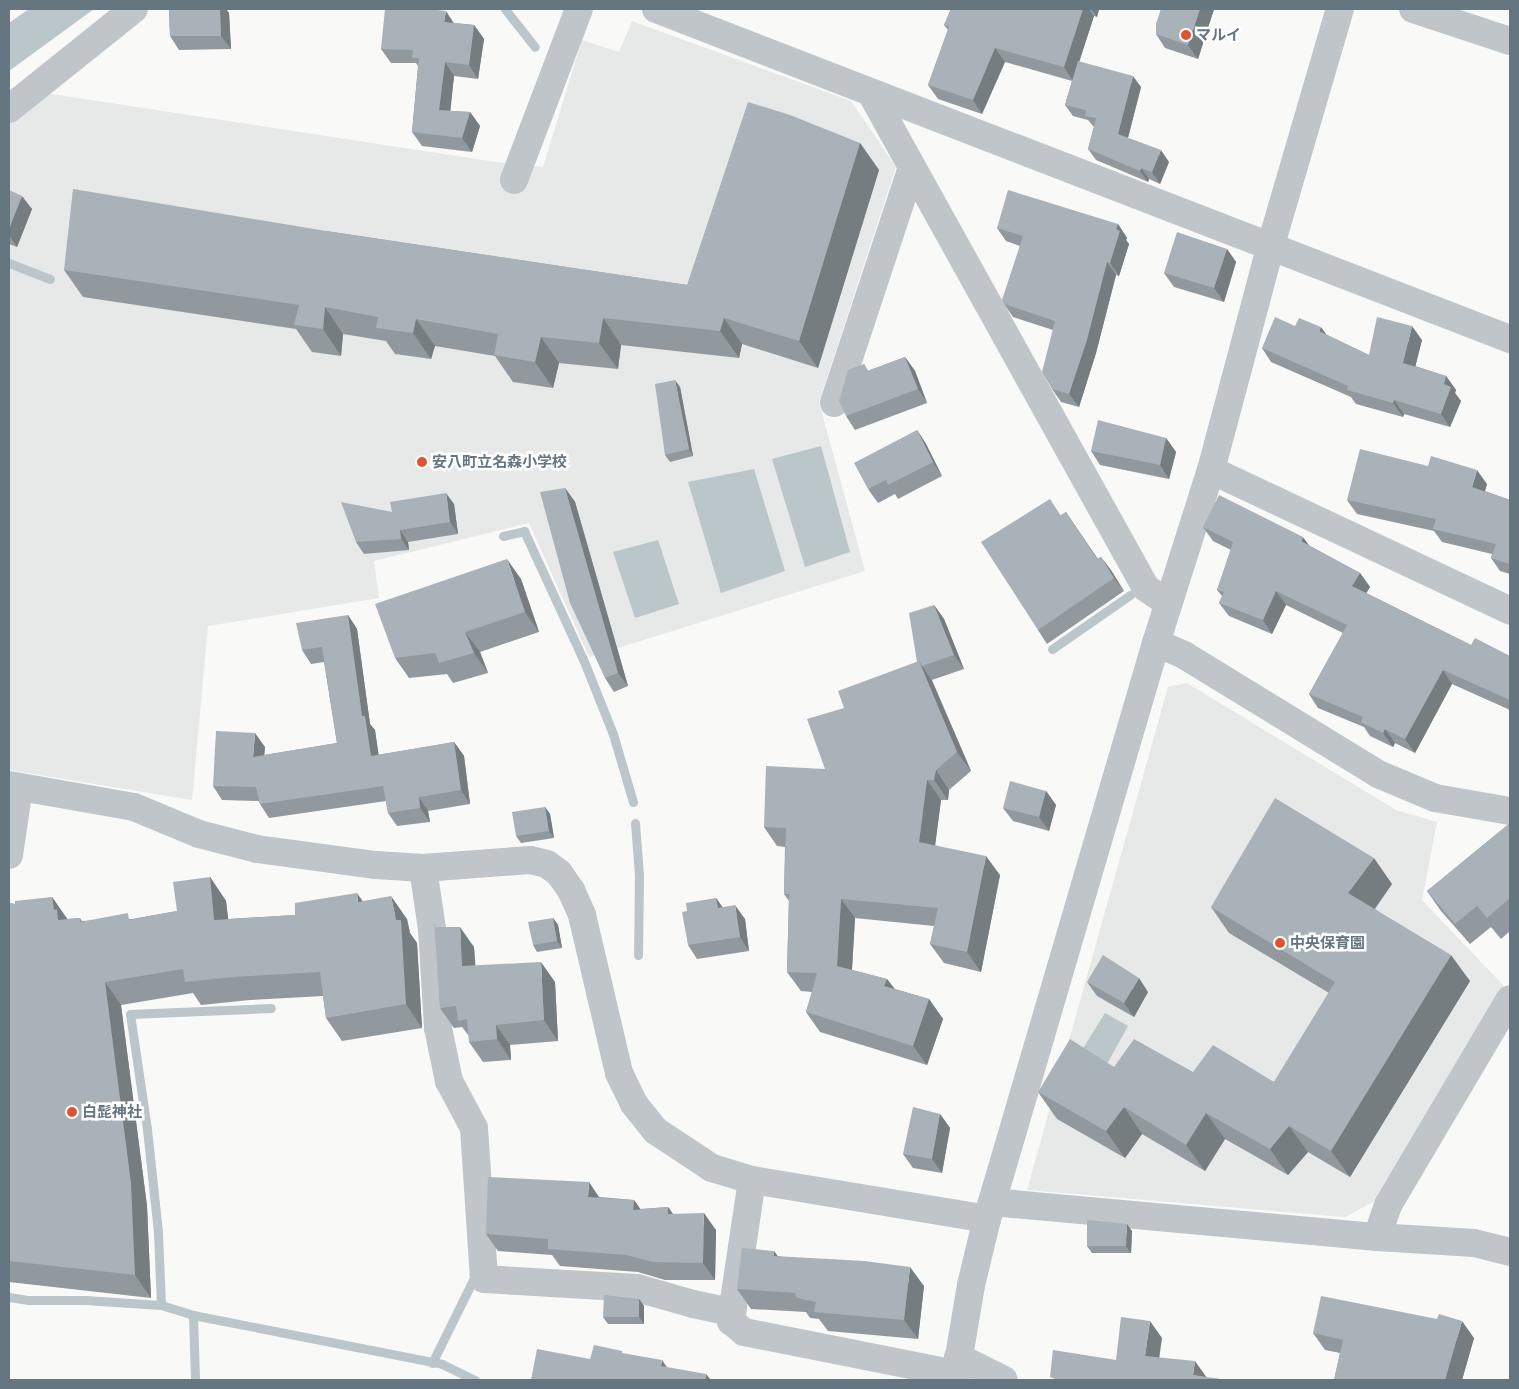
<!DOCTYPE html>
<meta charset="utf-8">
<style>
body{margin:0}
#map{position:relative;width:1519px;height:1389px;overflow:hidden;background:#f9f9f7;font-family:"Space Grotesk","Noto Sans JP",sans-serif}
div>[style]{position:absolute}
.built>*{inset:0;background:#e7e8e8}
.water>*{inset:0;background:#bac6ca}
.stream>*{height:9px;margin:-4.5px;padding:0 4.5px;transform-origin:4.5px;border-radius:4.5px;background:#bac6ca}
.minor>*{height:28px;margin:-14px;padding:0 14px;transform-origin:14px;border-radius:14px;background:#c0c5c9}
.tertiary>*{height:28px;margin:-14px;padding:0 14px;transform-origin:14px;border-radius:14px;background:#c0c5c9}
.wall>*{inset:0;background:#91999e}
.shaded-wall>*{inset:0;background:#767d81}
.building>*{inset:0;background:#a9b2b8}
.dots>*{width:14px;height:14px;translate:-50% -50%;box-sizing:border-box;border:2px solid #fff;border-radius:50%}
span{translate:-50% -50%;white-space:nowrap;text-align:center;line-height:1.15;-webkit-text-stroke:5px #fff;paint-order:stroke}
.poi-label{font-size:15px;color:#657681;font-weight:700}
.left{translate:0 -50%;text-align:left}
.frame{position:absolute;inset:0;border:10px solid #657681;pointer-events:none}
</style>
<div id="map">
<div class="built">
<i style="clip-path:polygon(632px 21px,851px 101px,896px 167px,819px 402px,865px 571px,589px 657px,529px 523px,374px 561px,379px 598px,208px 626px,192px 800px,9px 770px,9px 123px,45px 93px,496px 162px,543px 167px,582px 40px,619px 52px)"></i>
<i style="clip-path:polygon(1187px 683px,1396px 810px,1437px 822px,1422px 900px,1504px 986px,1373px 1202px,1345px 1217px,1027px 1190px,1168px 687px)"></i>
</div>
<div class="water">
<i style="clip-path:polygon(29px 9px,94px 9px,9px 71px,9px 23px)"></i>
<i style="clip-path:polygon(821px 446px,850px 552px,805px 567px,772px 459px)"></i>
<i style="clip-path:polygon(754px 469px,785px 571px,721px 593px,688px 482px)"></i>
<i style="clip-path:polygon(658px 540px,679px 604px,635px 618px,613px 552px)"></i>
<i style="clip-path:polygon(1105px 1013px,1128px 1026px,1107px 1064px,1082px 1050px)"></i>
</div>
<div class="stream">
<i style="left:505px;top:9px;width:48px;rotate:51.7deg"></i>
<i style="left:9px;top:263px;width:44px;rotate:21.3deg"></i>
<i style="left:503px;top:536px;width:22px;rotate:-13deg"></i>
<i style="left:524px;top:531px;width:141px;rotate:65.3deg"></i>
<i style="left:583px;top:659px;width:81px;rotate:68.2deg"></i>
<i style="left:613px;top:734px;width:71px;rotate:73.6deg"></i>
<i style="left:1052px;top:649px;width:95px;rotate:-34.7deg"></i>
<i style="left:635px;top:823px;width:52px;rotate:85.6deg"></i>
<i style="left:639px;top:875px;width:80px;rotate:90.7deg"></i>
<i style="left:9px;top:1297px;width:20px;rotate:9deg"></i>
<i style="left:29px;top:1300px;width:56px"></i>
<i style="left:85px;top:1300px;width:76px;rotate:3.8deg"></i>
<i style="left:161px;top:1305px;width:34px;rotate:17deg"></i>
<i style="left:193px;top:1315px;width:254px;rotate:11.1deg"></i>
<i style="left:442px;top:1364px;width:37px;rotate:26deg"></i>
<i style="left:161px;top:1305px;width:73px;rotate:-92.4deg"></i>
<i style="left:158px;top:1232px;width:104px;rotate:-96.1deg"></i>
<i style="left:147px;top:1129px;width:116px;rotate:-98.4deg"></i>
<i style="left:130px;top:1014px;width:141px;rotate:-2.4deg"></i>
<i style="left:193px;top:1315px;width:65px;rotate:88.2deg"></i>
<i style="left:432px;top:1363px;width:99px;rotate:-63.7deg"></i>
</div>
<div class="minor">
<i style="left:1413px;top:9px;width:102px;rotate:18.3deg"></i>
<i style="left:871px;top:93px;width:566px;rotate:60.95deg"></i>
<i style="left:1146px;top:588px;width:27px;rotate:34deg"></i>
<i style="left:9px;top:109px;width:160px;rotate:-38.7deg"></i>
<i style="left:514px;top:180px;width:183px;rotate:-69.2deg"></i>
<i style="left:834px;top:403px;width:245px;rotate:-71.7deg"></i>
<i style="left:1211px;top:470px;width:331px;rotate:25.2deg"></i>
<i style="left:1156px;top:643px;width:30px;rotate:23deg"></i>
<i style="left:1184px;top:655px;width:228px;rotate:31.5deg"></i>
<i style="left:1378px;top:774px;width:62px;rotate:22.8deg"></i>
<i style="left:1435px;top:798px;width:76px;rotate:9.8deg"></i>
<i style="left:9px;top:785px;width:127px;rotate:10deg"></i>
<i style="left:134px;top:807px;width:70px;rotate:22.6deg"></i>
<i style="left:199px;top:834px;width:60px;rotate:14.5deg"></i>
<i style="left:257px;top:849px;width:120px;rotate:7.7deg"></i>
<i style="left:376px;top:865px;width:47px;rotate:3.7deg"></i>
<i style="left:423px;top:868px;width:107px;rotate:-4.3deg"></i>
<i style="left:530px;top:860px;width:17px;rotate:13deg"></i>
<i style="left:547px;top:864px;width:15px;rotate:37deg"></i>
<i style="left:559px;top:873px;width:21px;rotate:55deg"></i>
<i style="left:571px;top:890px;width:27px;rotate:66deg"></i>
<i style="left:582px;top:915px;width:162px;rotate:76.8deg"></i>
<i style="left:619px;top:1073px;width:34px;rotate:64deg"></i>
<i style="left:634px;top:1104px;width:35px;rotate:51deg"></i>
<i style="left:656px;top:1131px;width:67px;rotate:33.5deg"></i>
<i style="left:712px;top:1168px;width:42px;rotate:16.7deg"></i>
<i style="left:752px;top:1180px;width:238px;rotate:9.4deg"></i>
<i style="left:9px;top:855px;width:69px;rotate:-81.6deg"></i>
<i style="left:423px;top:868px;width:62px;rotate:81.6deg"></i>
<i style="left:432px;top:929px;width:99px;rotate:86.5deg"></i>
<i style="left:438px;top:1028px;width:54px;rotate:78.3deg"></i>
<i style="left:449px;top:1081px;width:53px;rotate:62deg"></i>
<i style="left:474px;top:1128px;width:151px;rotate:86.2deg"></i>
<i style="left:484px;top:1279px;width:153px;rotate:3.4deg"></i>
<i style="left:637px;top:1288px;width:58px;rotate:15.9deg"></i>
<i style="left:693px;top:1304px;width:40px;rotate:12deg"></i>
<i style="left:752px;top:1180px;width:143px;rotate:98.5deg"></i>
<i style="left:731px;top:1321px;width:17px;rotate:40deg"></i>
<i style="left:744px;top:1332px;width:216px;rotate:11.2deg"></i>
<i style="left:992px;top:1202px;width:387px;rotate:5.2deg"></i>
<i style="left:1377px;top:1237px;width:34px;rotate:-71deg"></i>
<i style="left:1388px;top:1205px;width:239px;rotate:-59.4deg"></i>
<i style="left:1377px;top:1237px;width:97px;rotate:3.5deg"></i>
<i style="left:1474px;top:1243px;width:37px;rotate:14deg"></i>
<i style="left:958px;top:1357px;width:51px;rotate:26.6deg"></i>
</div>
<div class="tertiary">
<i style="left:656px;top:9px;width:916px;rotate:21.13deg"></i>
<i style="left:955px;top:1380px;width:96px;rotate:-80.4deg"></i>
<i style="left:971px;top:1285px;width:68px;rotate:-76.4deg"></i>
<i style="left:987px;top:1219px;width:600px;rotate:-73.65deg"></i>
<i style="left:1156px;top:643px;width:182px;rotate:-72.4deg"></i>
<i style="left:1211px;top:470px;width:230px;rotate:-75.1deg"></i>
<i style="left:1270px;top:248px;width:249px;rotate:-73.7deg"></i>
</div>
<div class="wall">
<i style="clip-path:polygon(169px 9px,226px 9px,229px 13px,231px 49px,179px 50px,170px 36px)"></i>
<i style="clip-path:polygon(951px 9px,1099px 9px,1097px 17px,1094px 16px,1079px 62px,1141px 87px,1128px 138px,1169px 162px,1160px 184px,1149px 179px,1148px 182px,1096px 160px,1088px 149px,1094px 127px,1088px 120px,1073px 116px,1065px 105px,1072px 81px,1005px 62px,982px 114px,938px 99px,928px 85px,948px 30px,944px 25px)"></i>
<i style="clip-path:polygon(1161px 9px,1214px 9px,1198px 59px,1165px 48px,1156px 34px)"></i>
<i style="clip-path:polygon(454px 23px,474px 25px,484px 39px,478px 79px,454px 76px,450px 111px,470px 112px,480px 126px,472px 152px,422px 146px,412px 132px,418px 66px,416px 63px,391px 63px,381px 49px)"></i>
<i style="clip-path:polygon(860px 143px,879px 170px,818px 368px,742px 344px,739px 358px,621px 345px,618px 369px,559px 363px,553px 388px,513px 382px,495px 356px,435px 346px,431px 359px,395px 354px,386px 341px,343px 334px,341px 356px,312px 352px,296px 329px,83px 297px,64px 270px,326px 231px,687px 285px)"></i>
<i style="clip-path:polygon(9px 190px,32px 209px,17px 247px,9px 244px)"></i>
<i style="clip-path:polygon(1118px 224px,1127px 238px,1126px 240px,1129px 244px,1119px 276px,1116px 275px,1096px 353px,1079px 407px,1061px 402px,1052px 389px,1053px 330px,1013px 317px,1004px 304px,1020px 246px,1006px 241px,997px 228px)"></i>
<i style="clip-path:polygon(1227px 249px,1236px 262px,1224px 302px,1174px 287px,1164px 273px)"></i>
<i style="clip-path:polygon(1295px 326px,1327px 335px,1369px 355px,1422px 340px,1415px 366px,1446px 376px,1456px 390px,1455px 393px,1461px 401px,1450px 427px,1404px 414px,1403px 417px,1356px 404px,1351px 397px,1271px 362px,1262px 348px)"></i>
<i style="clip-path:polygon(905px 357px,915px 371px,927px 403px,855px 430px,846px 416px,864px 364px,868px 371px)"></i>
<i style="clip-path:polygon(680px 387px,693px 456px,670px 462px,665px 455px)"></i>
<i style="clip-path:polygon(917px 430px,926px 444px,942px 476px,898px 499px,895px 494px,878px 503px,868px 489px)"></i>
<i style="clip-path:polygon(1166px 438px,1176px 452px,1169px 479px,1100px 465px,1091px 451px)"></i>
<i style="clip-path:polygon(1487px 484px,1485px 491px,1510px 500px,1510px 574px,1500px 571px,1491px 558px,1492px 554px,1442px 542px,1434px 531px,1357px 514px,1347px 500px)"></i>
<i style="clip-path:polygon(565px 488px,575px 502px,628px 686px,614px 692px,605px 678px)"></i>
<i style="clip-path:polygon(454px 504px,458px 534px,408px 542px,409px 550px,364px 554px,356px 542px,392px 512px)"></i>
<i style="clip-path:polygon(1066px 512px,1098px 559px,1101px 557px,1124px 591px,1047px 644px,1038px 630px,1061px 515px)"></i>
<i style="clip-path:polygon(1203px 527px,1308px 545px,1360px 573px,1370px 587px,1366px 593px,1471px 645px,1510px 656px,1510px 710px,1452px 684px,1415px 753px,1395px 743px,1393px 747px,1370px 736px,1364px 727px,1318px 708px,1309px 694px,1343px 633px,1286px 605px,1272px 634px,1229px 616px,1219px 603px,1222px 596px,1217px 590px,1231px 550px,1213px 541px)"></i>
<i style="clip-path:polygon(521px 579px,539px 632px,480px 652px,488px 673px,453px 683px,447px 674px,409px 678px,395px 658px)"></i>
<i style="clip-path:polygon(934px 605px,944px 619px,964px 669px,932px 680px,971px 771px,949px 790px,948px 800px,941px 800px,935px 845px,1000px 875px,981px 972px,944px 963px,930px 944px,934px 926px,855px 918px,852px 970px,887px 979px,895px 989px,929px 999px,943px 1019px,927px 1065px,820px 1032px,806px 1012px,812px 992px,801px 991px,787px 972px,789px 901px,784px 894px,785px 847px,777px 846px,764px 827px,825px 769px,844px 708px,917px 662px)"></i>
<i style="clip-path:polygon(348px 615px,357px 629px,370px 724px,375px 730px,378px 755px,454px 742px,464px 756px,470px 804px,428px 811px,430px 822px,397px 826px,388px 813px,386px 801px,269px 818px,260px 804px,259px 801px,222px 800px,213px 786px,265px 747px,264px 755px,337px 743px,324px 662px,311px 664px,302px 650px)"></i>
<i style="clip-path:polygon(1046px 791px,1056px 805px,1049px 831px,1013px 821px,1003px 808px)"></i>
<i style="clip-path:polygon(545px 807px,550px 814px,554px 838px,521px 843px,516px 836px)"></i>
<i style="clip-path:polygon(1510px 823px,1510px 931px,1501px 939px,1491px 927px,1470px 944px,1441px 911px,1427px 891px)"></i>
<i style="clip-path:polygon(210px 877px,226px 901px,228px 919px,295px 915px,362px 901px,407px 919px,410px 933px,417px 943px,422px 1028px,342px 1041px,326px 1018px,323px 996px,250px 1000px,201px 1005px,193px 993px,121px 1005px,147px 1206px,151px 1298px,9px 1282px,9px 903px,15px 904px,52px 897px,67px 919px,80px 918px,82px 921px,132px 919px,177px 911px)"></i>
<i style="clip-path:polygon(1392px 884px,1375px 909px,1470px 981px,1350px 1177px,1308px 1152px,1288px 1175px,1225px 1139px,1205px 1171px,1142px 1134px,1125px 1158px,1057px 1119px,1038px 1092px,1114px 1067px,1193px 1072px,1274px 1082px,1329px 993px,1229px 933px,1211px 907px)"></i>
<i style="clip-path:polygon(716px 898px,722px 907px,745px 919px,749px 951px,697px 959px,688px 945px,687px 911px)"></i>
<i style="clip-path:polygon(553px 918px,558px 925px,562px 948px,537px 952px,533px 945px)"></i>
<i style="clip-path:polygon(438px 927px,474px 947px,475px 966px,555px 982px,558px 1041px,510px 1045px,511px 1060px,483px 1062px,469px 1042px,469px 1036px,462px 1027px,454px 1028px,440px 1008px)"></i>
<i style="clip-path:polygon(1087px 982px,1148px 992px,1134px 1017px,1097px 996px)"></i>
<i style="clip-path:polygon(940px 1114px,950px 1128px,942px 1173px,913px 1168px,903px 1154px)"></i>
<i style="clip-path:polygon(600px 1197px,634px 1200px,640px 1209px,668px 1207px,673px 1214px,716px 1230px,715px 1280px,665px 1280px,638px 1272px,560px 1266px,552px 1255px,498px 1251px,486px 1234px)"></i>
<i style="clip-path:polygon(1132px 1231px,1131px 1253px,1092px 1253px,1087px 1246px)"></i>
<i style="clip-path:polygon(778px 1256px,924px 1286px,918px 1339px,828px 1331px,819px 1319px,810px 1318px,806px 1312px,751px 1309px,737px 1289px)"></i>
<i style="clip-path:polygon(639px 1299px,644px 1306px,644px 1324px,608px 1324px,603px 1317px)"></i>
<i style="clip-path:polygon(1313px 1333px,1474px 1338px,1462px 1380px,1334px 1380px,1340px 1353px,1325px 1350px)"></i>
</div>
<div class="shaded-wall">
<i style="clip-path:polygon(220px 9px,226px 9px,229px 13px,231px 49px,221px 36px)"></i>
<i style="clip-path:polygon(1083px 9px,1089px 9px,1094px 16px,1073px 81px,1064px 67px)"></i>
<i style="clip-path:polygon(1091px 9px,1099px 9px,1097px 17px)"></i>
<i style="clip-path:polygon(1200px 9px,1214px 9px,1198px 59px,1188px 45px)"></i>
<i style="clip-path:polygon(446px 11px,455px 25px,444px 22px)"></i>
<i style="clip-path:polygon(474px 25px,484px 39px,478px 79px,469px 65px)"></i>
<i style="clip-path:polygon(995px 48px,1005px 62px,982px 114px,973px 100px)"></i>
<i style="clip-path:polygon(445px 62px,454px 76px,449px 124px,439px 110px)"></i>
<i style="clip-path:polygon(1133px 76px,1141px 87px,1126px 145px,1118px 134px)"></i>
<i style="clip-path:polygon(470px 112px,480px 126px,472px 152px,462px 138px)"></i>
<i style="clip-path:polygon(860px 143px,879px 170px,818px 368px,799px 341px)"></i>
<i style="clip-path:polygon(1161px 150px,1169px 162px,1160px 184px,1152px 172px)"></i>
<i style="clip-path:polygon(1141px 168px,1149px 179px,1148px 182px,1140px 171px)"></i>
<i style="clip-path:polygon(22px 196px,32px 209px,17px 247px,9px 235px,9px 229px)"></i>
<i style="clip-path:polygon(1118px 224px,1127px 238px,1126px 240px,1129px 244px,1119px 276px,1110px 263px,1116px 229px)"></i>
<i style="clip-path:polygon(1227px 249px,1236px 262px,1224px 302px,1214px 288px)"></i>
<i style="clip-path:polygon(1107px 262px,1116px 275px,1096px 353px,1079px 407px,1069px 394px)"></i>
<i style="clip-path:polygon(325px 307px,343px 334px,341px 356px,323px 329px)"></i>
<i style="clip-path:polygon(603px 318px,621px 345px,618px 369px,599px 343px)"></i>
<i style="clip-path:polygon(724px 318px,742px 344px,739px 358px,720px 331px)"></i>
<i style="clip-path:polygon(416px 319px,435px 346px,431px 359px,413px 333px)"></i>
<i style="clip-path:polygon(1412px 326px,1422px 340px,1413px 376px,1403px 363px)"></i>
<i style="clip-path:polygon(1321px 327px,1331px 341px,1319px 331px)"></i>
<i style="clip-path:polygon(541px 337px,559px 363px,553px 388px,535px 362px)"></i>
<i style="clip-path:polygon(905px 357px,915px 371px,927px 403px,918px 389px)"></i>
<i style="clip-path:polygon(1446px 376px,1456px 390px,1455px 393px,1461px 401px,1450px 427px,1441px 414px,1444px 384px)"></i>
<i style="clip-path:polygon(675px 380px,680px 387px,693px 456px,689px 449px)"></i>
<i style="clip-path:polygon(1394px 400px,1404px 414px,1403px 417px,1393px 403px)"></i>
<i style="clip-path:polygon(917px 430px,926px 444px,942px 476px,933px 462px)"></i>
<i style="clip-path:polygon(1166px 438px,1176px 452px,1169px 479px,1160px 465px)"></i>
<i style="clip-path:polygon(1477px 470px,1487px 484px,1482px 501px,1472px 487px)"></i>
<i style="clip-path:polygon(565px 488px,575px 502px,628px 686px,618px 673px)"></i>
<i style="clip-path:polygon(446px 493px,454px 504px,458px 534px,450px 522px)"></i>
<i style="clip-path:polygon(400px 530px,408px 542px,409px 550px,401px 539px)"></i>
<i style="clip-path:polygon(1303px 537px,1313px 551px,1301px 541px)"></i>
<i style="clip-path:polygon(1101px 557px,1111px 570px,1124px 591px,1114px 578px)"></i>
<i style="clip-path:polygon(507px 559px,521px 579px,539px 632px,525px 612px)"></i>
<i style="clip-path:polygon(1360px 573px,1370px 587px,1362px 600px,1352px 586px)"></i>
<i style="clip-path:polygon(1276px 591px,1286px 605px,1272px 634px,1263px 620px)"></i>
<i style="clip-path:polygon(934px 605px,944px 619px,964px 669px,954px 655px)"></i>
<i style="clip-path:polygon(348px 615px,357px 629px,370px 724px,375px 730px,381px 770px,371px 756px,362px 716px)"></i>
<i style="clip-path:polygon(465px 632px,480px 652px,488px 673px,474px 653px)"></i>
<i style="clip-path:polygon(919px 661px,932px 681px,971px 771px,957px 752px)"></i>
<i style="clip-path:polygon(1443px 670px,1452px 684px,1415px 753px,1405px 739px)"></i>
<i style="clip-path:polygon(1385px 729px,1395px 743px,1393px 747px,1383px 733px)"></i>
<i style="clip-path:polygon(255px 733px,265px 747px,263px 770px,253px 757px)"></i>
<i style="clip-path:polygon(454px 742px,464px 756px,470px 804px,461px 790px)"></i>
<i style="clip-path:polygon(936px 770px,949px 790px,948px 800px,934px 780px)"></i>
<i style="clip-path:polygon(927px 780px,941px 800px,933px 862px,919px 842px)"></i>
<i style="clip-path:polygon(1046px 791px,1056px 805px,1049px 831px,1039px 817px)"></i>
<i style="clip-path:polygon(419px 797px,428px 811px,430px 822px,420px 808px)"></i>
<i style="clip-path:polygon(545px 807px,550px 814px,554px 838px,549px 831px)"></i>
<i style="clip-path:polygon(986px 856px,1000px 875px,981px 972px,967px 952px)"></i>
<i style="clip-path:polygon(1374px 858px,1392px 884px,1367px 919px,1348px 893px)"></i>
<i style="clip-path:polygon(210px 877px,226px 901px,231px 943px,214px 920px)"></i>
<i style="clip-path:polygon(357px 893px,373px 916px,358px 902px)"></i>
<i style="clip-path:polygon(391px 896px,407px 919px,410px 933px,417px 943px,422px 1028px,406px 1004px,396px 920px)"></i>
<i style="clip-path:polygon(52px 897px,68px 920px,58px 920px,54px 910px)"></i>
<i style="clip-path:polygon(716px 898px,726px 912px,718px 908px)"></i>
<i style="clip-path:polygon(841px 899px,855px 918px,851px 985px,837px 966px)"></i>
<i style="clip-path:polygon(735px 905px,745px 919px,749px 951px,740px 937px)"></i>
<i style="clip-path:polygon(553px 918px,558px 925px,562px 948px,557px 941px)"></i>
<i style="clip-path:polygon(460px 927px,474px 947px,477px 987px,462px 966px)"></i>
<i style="clip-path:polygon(1451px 955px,1470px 981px,1350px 1177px,1331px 1151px)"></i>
<i style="clip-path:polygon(541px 962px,555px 982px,558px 1041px,544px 1020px)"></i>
<i style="clip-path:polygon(1139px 978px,1148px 992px,1134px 1017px,1124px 1003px)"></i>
<i style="clip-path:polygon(887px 979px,901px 998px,884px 986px)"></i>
<i style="clip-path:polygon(105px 982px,121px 1005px,147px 1206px,151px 1298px,135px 1275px)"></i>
<i style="clip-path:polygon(929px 999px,943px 1019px,927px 1065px,913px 1046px)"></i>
<i style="clip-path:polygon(496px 1025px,510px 1045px,511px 1060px,497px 1039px)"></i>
<i style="clip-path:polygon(1124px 1107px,1142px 1134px,1125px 1158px,1106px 1131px)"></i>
<i style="clip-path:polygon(1206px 1113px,1225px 1139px,1205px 1171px,1186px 1145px)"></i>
<i style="clip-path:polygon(940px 1114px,950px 1128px,942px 1173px,932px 1159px)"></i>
<i style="clip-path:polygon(1289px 1126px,1308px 1152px,1288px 1175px,1270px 1149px)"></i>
<i style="clip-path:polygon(589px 1182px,601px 1200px,588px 1197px)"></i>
<i style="clip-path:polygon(634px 1200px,646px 1217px,633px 1210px)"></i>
<i style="clip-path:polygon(668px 1207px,680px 1224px,668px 1214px)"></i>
<i style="clip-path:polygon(704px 1213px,716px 1230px,715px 1280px,703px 1263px)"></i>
<i style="clip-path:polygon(1127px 1224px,1132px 1231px,1131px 1253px,1126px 1246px)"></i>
<i style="clip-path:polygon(774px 1251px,788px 1270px,774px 1256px)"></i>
<i style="clip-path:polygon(910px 1267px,924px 1286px,918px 1339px,904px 1320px)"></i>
<i style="clip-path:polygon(639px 1299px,644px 1306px,644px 1324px,639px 1317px)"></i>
<i style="clip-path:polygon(1150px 1321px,1162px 1338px,1157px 1374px,1145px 1356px)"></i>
<i style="clip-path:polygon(1462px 1321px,1474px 1338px,1462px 1380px,1445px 1380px)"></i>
<i style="clip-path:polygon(662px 1360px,674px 1378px,661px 1366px)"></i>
<i style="clip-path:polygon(1195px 1361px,1207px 1378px,1193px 1375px)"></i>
<i style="clip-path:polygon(706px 1374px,711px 1380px,705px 1380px)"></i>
</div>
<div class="building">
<i style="clip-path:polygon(169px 9px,220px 9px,221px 36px,170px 36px)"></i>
<i style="clip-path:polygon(385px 9px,429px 9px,446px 11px,444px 22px,474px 25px,469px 65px,445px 62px,439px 110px,470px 112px,462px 138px,412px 132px,419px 58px,412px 58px,413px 50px,381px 49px)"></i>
<i style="clip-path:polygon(951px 9px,1083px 9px,1064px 67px,995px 48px,973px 100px,928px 85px,949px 26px,944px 25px)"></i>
<i style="clip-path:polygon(1161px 9px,1200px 9px,1188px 45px,1156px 34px,1156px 24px)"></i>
<i style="clip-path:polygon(1078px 61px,1133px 76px,1118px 134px,1161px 150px,1152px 172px,1141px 168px,1140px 171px,1088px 149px,1096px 118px,1085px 116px,1086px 110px,1065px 105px)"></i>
<i style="clip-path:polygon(748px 102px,790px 115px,860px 143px,799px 341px,724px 318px,720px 331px,603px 318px,599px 343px,541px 337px,535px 362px,494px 355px,498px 334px,416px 319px,413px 333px,376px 328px,378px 317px,325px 307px,323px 329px,294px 325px,299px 305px,64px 270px,73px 189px,326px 231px,687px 285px)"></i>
<i style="clip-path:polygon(9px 190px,22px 196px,9px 229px)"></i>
<i style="clip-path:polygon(1008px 190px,1118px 224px,1116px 229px,1120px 231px,1110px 263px,1107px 262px,1087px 340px,1069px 394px,1052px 389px,1042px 372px,1055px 321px,1004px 304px,1002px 300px,1023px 236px,997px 228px)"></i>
<i style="clip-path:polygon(1177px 232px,1227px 249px,1214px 288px,1164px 273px)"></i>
<i style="clip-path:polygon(1275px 317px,1295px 326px,1299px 318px,1321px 327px,1319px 331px,1369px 355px,1377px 317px,1412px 326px,1403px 363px,1446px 376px,1444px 384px,1451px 387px,1441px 414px,1394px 400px,1393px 403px,1347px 390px,1348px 386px,1262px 348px)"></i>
<i style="clip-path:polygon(905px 357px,918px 389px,846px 416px,839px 401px,848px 370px,864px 364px,867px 371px)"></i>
<i style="clip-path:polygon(675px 380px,689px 449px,665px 455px,655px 384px)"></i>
<i style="clip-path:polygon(1098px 420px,1166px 438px,1160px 465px,1091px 451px)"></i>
<i style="clip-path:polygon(917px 430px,933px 462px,888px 485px,886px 480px,868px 489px,854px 463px)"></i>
<i style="clip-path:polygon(1360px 449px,1428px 466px,1431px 456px,1477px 470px,1472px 487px,1510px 500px,1510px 564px,1491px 558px,1496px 544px,1433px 529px,1436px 519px,1347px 500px)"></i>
<i style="clip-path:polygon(565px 488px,618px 673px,605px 678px,570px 603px,540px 492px)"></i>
<i style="clip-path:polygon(446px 493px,450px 522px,400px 530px,401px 539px,356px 542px,341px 502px,392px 512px,390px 502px)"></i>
<i style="clip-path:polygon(1219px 495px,1303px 537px,1301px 541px,1360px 573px,1352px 586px,1471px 645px,1475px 638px,1510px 656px,1510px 700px,1443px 670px,1405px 739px,1385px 729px,1383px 733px,1361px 722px,1363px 717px,1309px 694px,1347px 625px,1276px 591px,1263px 620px,1219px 603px,1224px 592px,1217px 590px,1233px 542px,1203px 527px)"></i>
<i style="clip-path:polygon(1050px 499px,1061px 516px,1066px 512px,1097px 559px,1101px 557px,1114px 578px,1038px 630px,981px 542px)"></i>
<i style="clip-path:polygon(507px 559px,525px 612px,465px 632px,474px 653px,439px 663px,435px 653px,395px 658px,375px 604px)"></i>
<i style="clip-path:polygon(934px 605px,954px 655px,922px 666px,919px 661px,917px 662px,909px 613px)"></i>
<i style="clip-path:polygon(348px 615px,362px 716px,365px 716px,371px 756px,454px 742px,461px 790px,419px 797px,420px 808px,388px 813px,383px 786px,260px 804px,256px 787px,213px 786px,216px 731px,255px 733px,253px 757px,337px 743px,322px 647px,302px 650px,296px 623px)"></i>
<i style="clip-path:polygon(919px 661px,957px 752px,936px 770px,934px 780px,927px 780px,919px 842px,986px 856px,967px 952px,930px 944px,938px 908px,841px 899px,837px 966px,887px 979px,884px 986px,929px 999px,913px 1046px,806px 1012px,817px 973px,787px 972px,789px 894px,784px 894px,786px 828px,764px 827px,766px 766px,825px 769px,807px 719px,844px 708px,838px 691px)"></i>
<i style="clip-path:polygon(1010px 781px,1046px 791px,1039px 817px,1003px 808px)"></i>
<i style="clip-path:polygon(1275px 798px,1374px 858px,1348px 893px,1451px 955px,1331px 1151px,1289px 1126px,1270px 1149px,1206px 1113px,1186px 1145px,1124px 1107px,1106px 1131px,1038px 1092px,1070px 1039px,1114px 1067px,1134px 1039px,1193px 1072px,1213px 1045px,1274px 1082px,1335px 982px,1211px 907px)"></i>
<i style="clip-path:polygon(545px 807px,549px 831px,516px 836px,512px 812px)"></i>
<i style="clip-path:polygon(1510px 823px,1510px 898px,1487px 918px,1477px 906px,1455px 924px,1427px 891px)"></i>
<i style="clip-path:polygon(210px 877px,214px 920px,295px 915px,295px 903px,357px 893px,358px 902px,391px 896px,396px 920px,401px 920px,406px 1004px,326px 1018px,320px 972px,233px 977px,185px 982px,183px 969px,105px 982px,131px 1183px,135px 1275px,9px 1261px,9px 903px,15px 904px,15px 901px,52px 897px,54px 910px,57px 909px,58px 920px,80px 918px,80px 922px,128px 913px,129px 920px,177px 911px,173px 882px)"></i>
<i style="clip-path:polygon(716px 898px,718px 908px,735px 905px,740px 937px,688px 945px,682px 912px,687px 911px,686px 903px)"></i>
<i style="clip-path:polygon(553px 918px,557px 941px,533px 945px,528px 922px)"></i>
<i style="clip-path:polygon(434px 922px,436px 927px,460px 927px,462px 966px,541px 962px,544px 1020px,496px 1025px,497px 1039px,469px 1042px,467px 1019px,458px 1021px,456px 1006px,440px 1008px)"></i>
<i style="clip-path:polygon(1103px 955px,1139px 978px,1124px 1003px,1087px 982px)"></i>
<i style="clip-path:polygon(913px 1107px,940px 1114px,932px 1159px,903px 1154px)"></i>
<i style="clip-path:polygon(488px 1177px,589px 1182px,588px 1197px,634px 1200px,633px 1210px,668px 1207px,668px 1214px,704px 1213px,703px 1263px,653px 1262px,626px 1255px,548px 1249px,548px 1239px,486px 1234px)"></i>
<i style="clip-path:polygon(1087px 1220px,1127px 1224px,1126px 1246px,1087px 1246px)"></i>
<i style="clip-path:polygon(742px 1248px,774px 1251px,774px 1256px,864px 1261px,910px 1267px,904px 1320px,814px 1312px,816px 1302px,797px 1298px,795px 1293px,737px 1289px)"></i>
<i style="clip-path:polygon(604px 1295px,639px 1299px,639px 1317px,603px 1317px)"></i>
<i style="clip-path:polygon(1321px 1296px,1437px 1319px,1439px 1314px,1462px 1321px,1445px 1380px,1334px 1380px,1343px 1340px,1313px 1333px)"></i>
<i style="clip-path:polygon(1121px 1317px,1150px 1321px,1145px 1356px,1195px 1361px,1193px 1375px,1228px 1380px,1058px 1380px,1050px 1377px,1053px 1350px,1116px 1360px)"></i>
<i style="clip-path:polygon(594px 1345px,622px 1351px,622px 1353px,662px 1360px,661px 1366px,706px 1374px,705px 1380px,531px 1380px,537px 1349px,590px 1359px)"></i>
</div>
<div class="dots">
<i style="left:1186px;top:35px;background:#de5331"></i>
<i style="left:422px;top:462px;background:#de5331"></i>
<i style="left:1280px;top:943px;background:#de5331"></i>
<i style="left:72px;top:1112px;background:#de5331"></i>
</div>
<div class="poi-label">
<span class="left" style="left:1196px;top:35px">マルイ</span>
<span class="left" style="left:432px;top:462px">安八町立名森小学校</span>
<span class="left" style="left:1290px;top:943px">中央保育園</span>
<span class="left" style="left:82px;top:1112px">白髭神社</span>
</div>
<div class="frame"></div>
</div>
